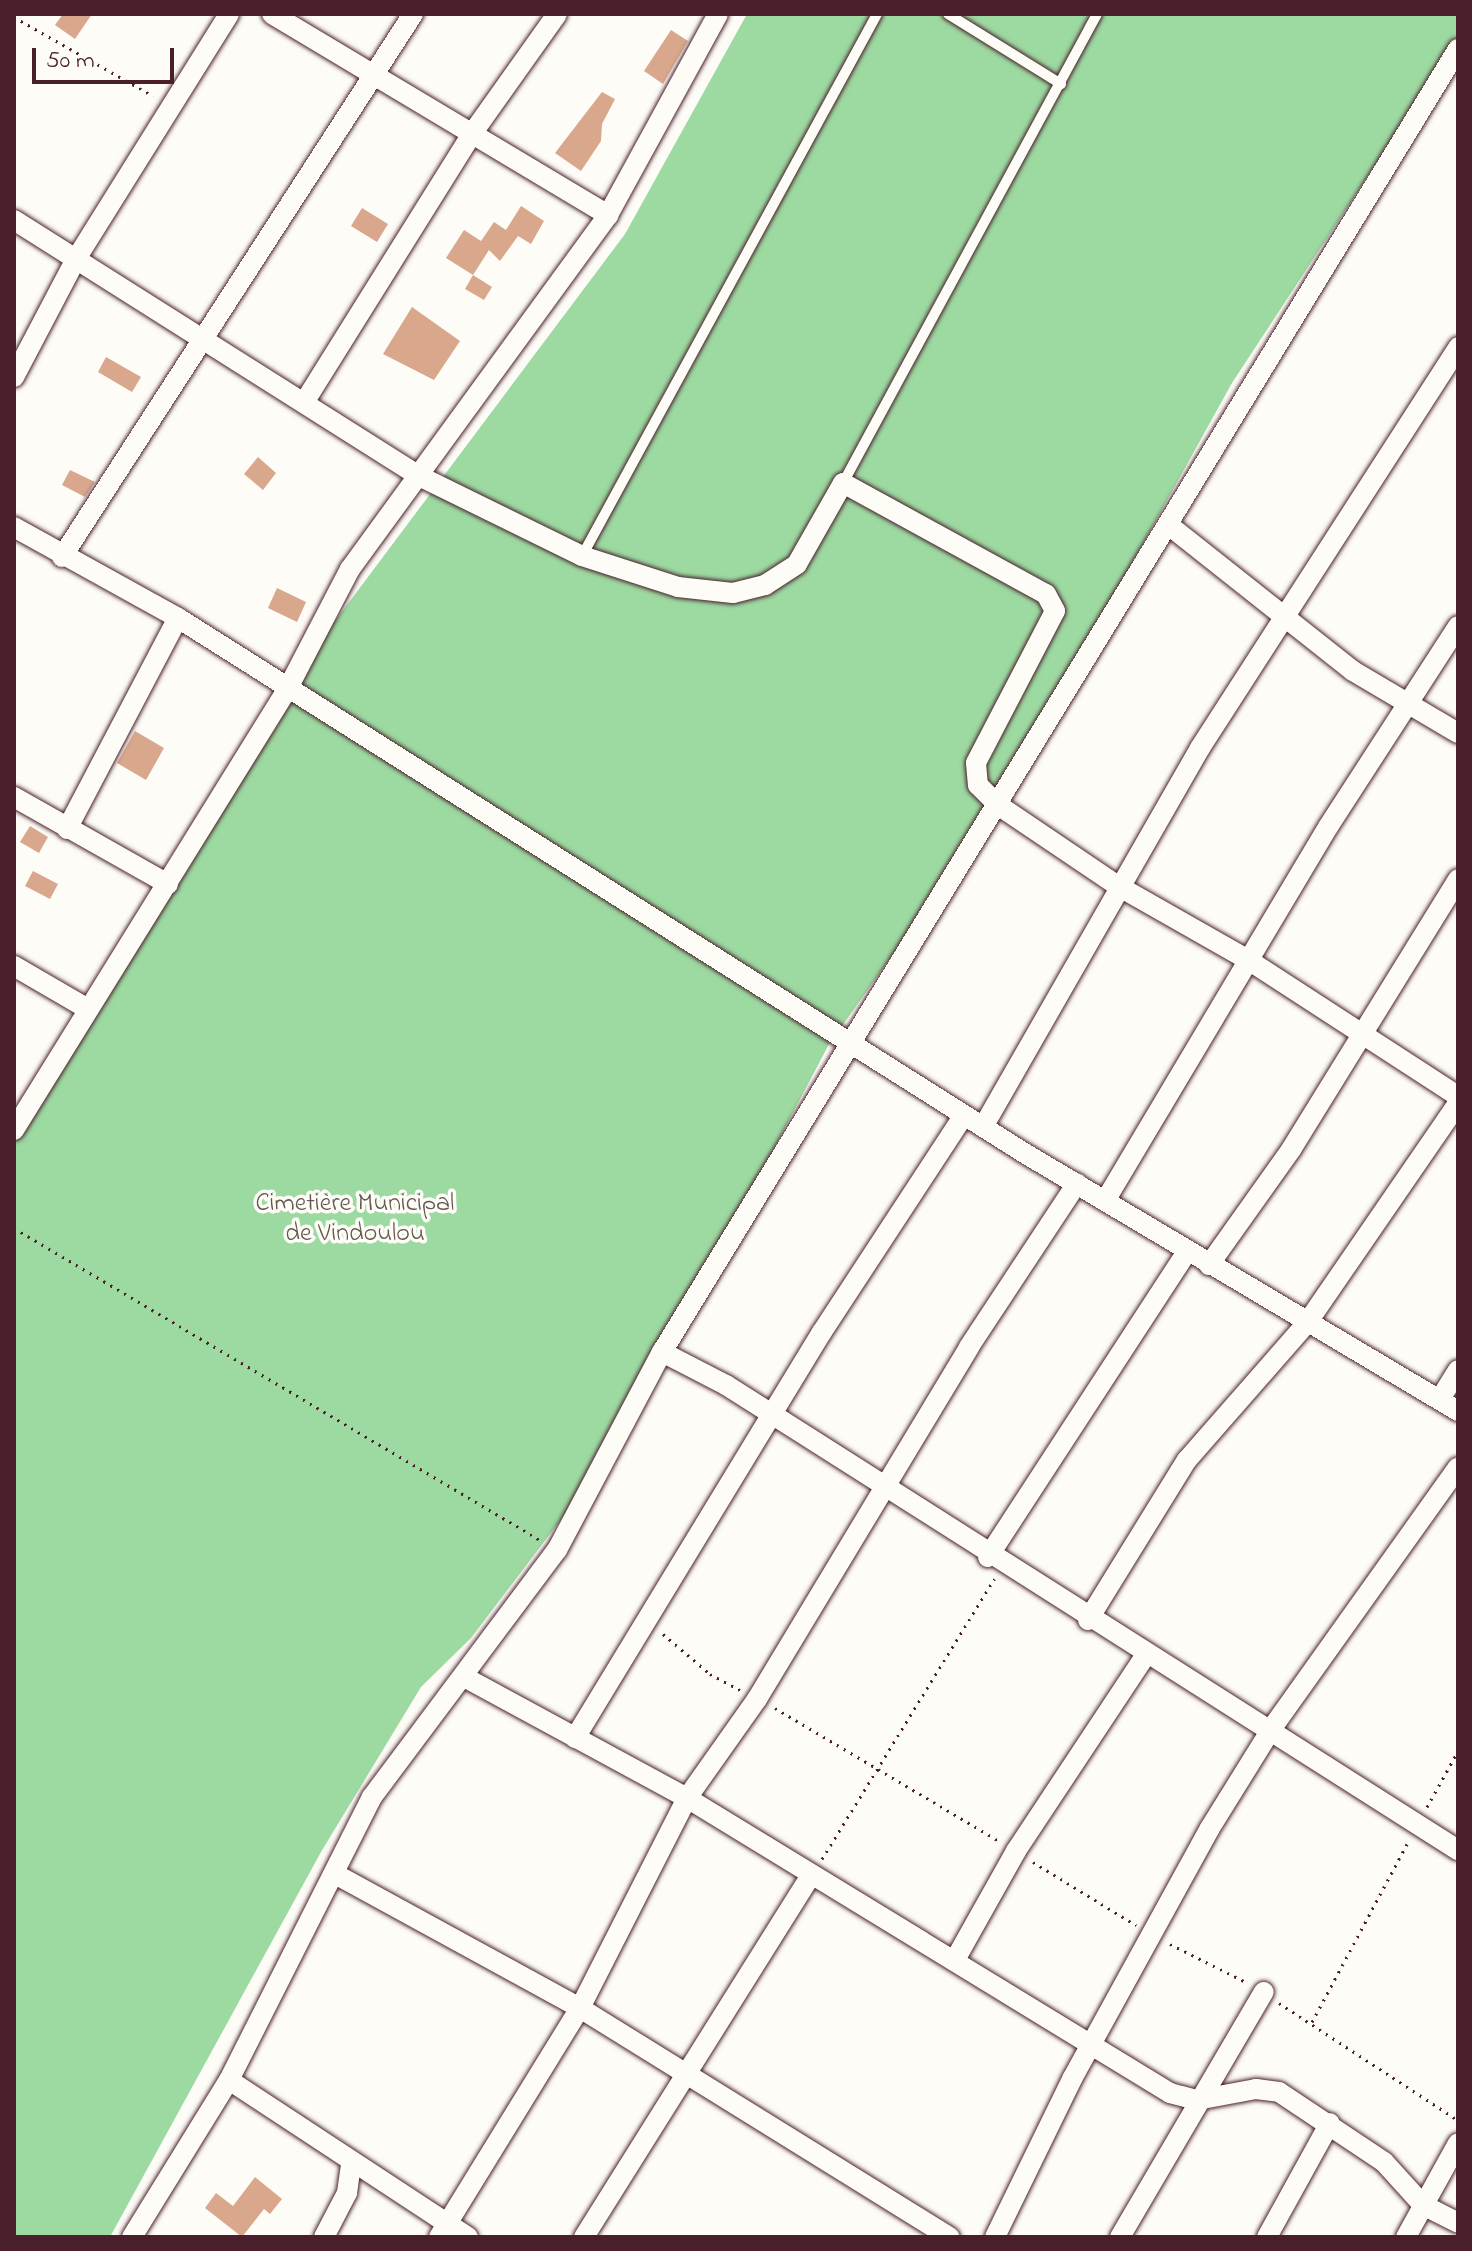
<!DOCTYPE html>
<meta charset="utf-8">
<style>
body{margin:0}
#map{position:relative;width:1472px;height:2251px;overflow:hidden;background:#fdfcf7;font-family:"Indie Flower",sans-serif}
div>[style]{position:absolute}
.green>*{inset:0;background:#9ddaa2}
.building>*{inset:0;background:#d9a78c}
.path>*{height:3px;margin-top:-1.5px;transform-origin:0;background:repeating-linear-gradient(90deg,#4a1f2b 0 2px,transparent 0 8px)}
.roads{filter:drop-shadow(0 0 2px #4a1f2b) drop-shadow(0 0 2px #4a1f2b)}
.lane>*{height:10px;margin:-5px;padding:0 5px;transform-origin:5px;border-radius:5px;background:#fdfcf7}
.street>*{height:20px;margin:-10px;padding:0 10px;transform-origin:10px;border-radius:10px;background:#fdfcf7}
span{translate:-50% -50%;white-space:nowrap;text-align:center;line-height:1.15;-webkit-text-stroke:7px #fdfcf7;paint-order:stroke}
.park-label{font-size:26px;color:#63574f}
.frame{position:absolute;inset:0;border:16px solid #4a1f2b;pointer-events:none}
.scale{position:absolute;left:32px;top:48px;width:142px;height:36px;box-sizing:border-box;border:4px solid #4a1f2b;border-top:0;padding-left:10px;font-size:24px;line-height:28px;white-space:nowrap;color:#4a1f2b;-webkit-text-stroke:6px #fdfcf7;paint-order:stroke}
</style>
<div id="map">
<div class="green">
<i style="clip-path:polygon(747px 14px,1458px 14px,1458px 38px,1232px 383px,998px 805px,828px 1046px,619px 1443px,471px 1638px,421px 1687px,321px 1852px,110px 2237px,14px 2237px,14px 1129px,296px 673px,625px 234px)"></i>
</div>
<div class="building">
<i style="clip-path:polygon(63px 14px,92px 14px,75px 39px,55px 25px)"></i>
<i style="clip-path:polygon(671px 30px,688px 41px,663px 84px,644px 71px)"></i>
<i style="clip-path:polygon(602px 92px,615px 99px,602px 124px,601px 141px,581px 171px,555px 153px)"></i>
<i style="clip-path:polygon(521px 206px,544px 221px,531px 244px,518px 236px,500px 261px,489px 250px,473px 275px,446px 258px,464px 230px,481px 241px,494px 222px,506px 230px)"></i>
<i style="clip-path:polygon(362px 208px,388px 224px,377px 242px,351px 226px)"></i>
<i style="clip-path:polygon(473px 275px,492px 287px,484px 300px,465px 289px)"></i>
<i style="clip-path:polygon(412px 307px,460px 341px,434px 380px,383px 354px)"></i>
<i style="clip-path:polygon(106px 357px,141px 377px,132px 392px,98px 372px)"></i>
<i style="clip-path:polygon(258px 457px,276px 473px,263px 490px,244px 474px)"></i>
<i style="clip-path:polygon(70px 470px,95px 482px,85px 497px,62px 485px)"></i>
<i style="clip-path:polygon(277px 588px,306px 602px,297px 622px,268px 608px)"></i>
<i style="clip-path:polygon(135px 731px,164px 748px,146px 780px,117px 763px)"></i>
<i style="clip-path:polygon(30px 826px,48px 837px,39px 853px,20px 842px)"></i>
<i style="clip-path:polygon(33px 871px,58px 884px,50px 899px,25px 886px)"></i>
<i style="clip-path:polygon(255px 2177px,282px 2199px,270px 2214px,264px 2209px,242px 2237px,205px 2208px,216px 2193px,233px 2206px)"></i>
</div>
<div class="path">
<i style="left:14px;top:17px;width:160px;rotate:29.6deg"></i>
<i style="left:14px;top:1228px;width:612px;rotate:30.67deg"></i>
<i style="left:663px;top:1634px;width:62px;rotate:40.4deg"></i>
<i style="left:710px;top:1674px;width:34px;rotate:28deg"></i>
<i style="left:775px;top:1708px;width:261px;rotate:30.7deg"></i>
<i style="left:1427px;top:1807px;width:64px;rotate:-61deg"></i>
<i style="left:822px;top:1859px;width:329px;rotate:-58.4deg"></i>
<i style="left:1033px;top:1862px;width:121px;rotate:31.5deg"></i>
<i style="left:1170px;top:1944px;width:85px;rotate:26.6deg"></i>
<i style="left:1279px;top:2003px;width:214px;rotate:33.2deg"></i>
<i style="left:1312px;top:2022px;width:204px;rotate:-61.9deg"></i>
</div>
<div class="roads">
<div class="lane">
<i style="left:948px;top:14px;width:133px;rotate:31.8deg"></i>
<i style="left:843px;top:483px;width:533px;rotate:-61.56deg"></i>
<i style="left:582px;top:556px;width:617px;rotate:-61.44deg"></i>
</div>
<div class="street">
<i style="left:272px;top:14px;width:392px;rotate:30.9deg"></i>
<i style="left:14px;top:220px;width:481px;rotate:32.3deg"></i>
<i style="left:421px;top:477px;width:179px;rotate:26.1deg"></i>
<i style="left:582px;top:556px;width:101px;rotate:17.9deg"></i>
<i style="left:678px;top:587px;width:55px;rotate:6.2deg"></i>
<i style="left:733px;top:593px;width:33px;rotate:-14deg"></i>
<i style="left:765px;top:585px;width:38px;rotate:-33deg"></i>
<i style="left:797px;top:564px;width:93px;rotate:-60.4deg"></i>
<i style="left:843px;top:483px;width:231px;rotate:28.7deg"></i>
<i style="left:1046px;top:594px;width:19px;rotate:62deg"></i>
<i style="left:1055px;top:611px;width:171px;rotate:117.5deg"></i>
<i style="left:976px;top:763px;width:22px;rotate:85deg"></i>
<i style="left:978px;top:785px;width:28px;rotate:45deg"></i>
<i style="left:998px;top:805px;width:145px;rotate:34deg"></i>
<i style="left:1118px;top:886px;width:152px;rotate:29.6deg"></i>
<i style="left:1250px;top:961px;width:248px;rotate:33deg"></i>
<i style="left:14px;top:377px;width:133px;rotate:-62.3deg"></i>
<i style="left:76px;top:259px;width:289px;rotate:-58deg"></i>
<i style="left:305px;top:401px;width:319px;rotate:-58deg"></i>
<i style="left:474px;top:131px;width:143px;rotate:-54.6deg"></i>
<i style="left:1170px;top:526px;width:233px;rotate:38.4deg"></i>
<i style="left:1353px;top:671px;width:122px;rotate:30.6deg"></i>
<i style="left:14px;top:527px;width:188px;rotate:29deg"></i>
<i style="left:178px;top:618px;width:1003px;rotate:32.3deg"></i>
<i style="left:1026px;top:1154px;width:503px;rotate:30.75deg"></i>
<i style="left:62px;top:557px;width:647px;rotate:-57.12deg"></i>
<i style="left:14px;top:797px;width:177px;rotate:29.5deg"></i>
<i style="left:67px;top:829px;width:238px;rotate:-62.3deg"></i>
<i style="left:14px;top:966px;width:86px;rotate:30.2deg"></i>
<i style="left:983px;top:1127px;width:437px;rotate:-60.2deg"></i>
<i style="left:1200px;top:748px;width:477px;rotate:-57.2deg"></i>
<i style="left:14px;top:1130px;width:520px;rotate:-58.2deg"></i>
<i style="left:288px;top:688px;width:134px;rotate:-62.5deg"></i>
<i style="left:350px;top:569px;width:438px;rotate:-53.9deg"></i>
<i style="left:608px;top:215px;width:229px;rotate:-61.3deg"></i>
<i style="left:1105px;top:1201px;width:435px;rotate:-59.2deg"></i>
<i style="left:1328px;top:827px;width:239px;rotate:-57.1deg"></i>
<i style="left:1209px;top:1265px;width:143px;rotate:-54.6deg"></i>
<i style="left:1292px;top:1148px;width:316px;rotate:-58.3deg"></i>
<i style="left:662px;top:1352px;width:72px;rotate:27.3deg"></i>
<i style="left:726px;top:1385px;width:867px;rotate:32.43deg"></i>
<i style="left:1440px;top:1399px;width:34px;rotate:-58deg"></i>
<i style="left:988px;top:1557px;width:364px;rotate:-56.9deg"></i>
<i style="left:1088px;top:1620px;width:188px;rotate:-58.3deg"></i>
<i style="left:1187px;top:1460px;width:182px;rotate:-48.8deg"></i>
<i style="left:1307px;top:1323px;width:267px;rotate:-55.5deg"></i>
<i style="left:466px;top:1678px;width:251px;rotate:28.5deg"></i>
<i style="left:687px;top:1798px;width:566px;rotate:31.42deg"></i>
<i style="left:1170px;top:2093px;width:28px;rotate:15deg"></i>
<i style="left:1197px;top:2100px;width:60px;rotate:-10.6deg"></i>
<i style="left:1256px;top:2089px;width:23px;rotate:7deg"></i>
<i style="left:1279px;top:2092px;width:126px;rotate:33.7deg"></i>
<i style="left:1384px;top:2162px;width:58px;rotate:47.8deg"></i>
<i style="left:1423px;top:2205px;width:39px;rotate:27deg"></i>
<i style="left:575px;top:1738px;width:475px;rotate:-58.7deg"></i>
<i style="left:822px;top:1332px;width:259px;rotate:-56.8deg"></i>
<i style="left:337px;top:1875px;width:277px;rotate:28.7deg"></i>
<i style="left:580px;top:2008px;width:435px;rotate:31.8deg"></i>
<i style="left:956px;top:1958px;width:123px;rotate:-60.7deg"></i>
<i style="left:1016px;top:1851px;width:234px;rotate:-56.5deg"></i>
<i style="left:229px;top:2080px;width:286px;rotate:33.3deg"></i>
<i style="left:132px;top:2237px;width:185px;rotate:-58.3deg"></i>
<i style="left:229px;top:2080px;width:317px;rotate:-63.2deg"></i>
<i style="left:372px;top:1797px;width:309px;rotate:-53.2deg"></i>
<i style="left:557px;top:1550px;width:224px;rotate:-62.1deg"></i>
<i style="left:662px;top:1352px;width:1527px;rotate:-58.58deg"></i>
<i style="left:324px;top:2237px;width:50px;rotate:-62.4deg"></i>
<i style="left:347px;top:2193px;width:28px;rotate:-82deg"></i>
<i style="left:439px;top:2237px;width:269px;rotate:-58.4deg"></i>
<i style="left:580px;top:2008px;width:236px;rotate:-63deg"></i>
<i style="left:687px;top:1798px;width:121px;rotate:-54.7deg"></i>
<i style="left:757px;top:1699px;width:411px;rotate:-58.9deg"></i>
<i style="left:969px;top:1347px;width:196px;rotate:-56.6deg"></i>
<i style="left:584px;top:2237px;width:425px;rotate:-57.9deg"></i>
<i style="left:995px;top:2237px;width:176px;rotate:-64deg"></i>
<i style="left:1072px;top:2079px;width:286px;rotate:-61.2deg"></i>
<i style="left:1210px;top:1828px;width:118px;rotate:-58.2deg"></i>
<i style="left:1272px;top:1728px;width:320px;rotate:-54.5deg"></i>
<i style="left:1120px;top:2237px;width:284px;rotate:-59.6deg"></i>
<i style="left:1267px;top:2237px;width:130px;rotate:-61.1deg"></i>
<i style="left:1406px;top:2237px;width:107px;rotate:-61deg"></i>
</div>
</div>
<div class="park-label">
<span style="left:355px;top:1220px">Cimetière Municipal<br>de Vindoulou</span>
</div>
<div class="frame"></div>
<div class="scale">50 m</div>
</div>
